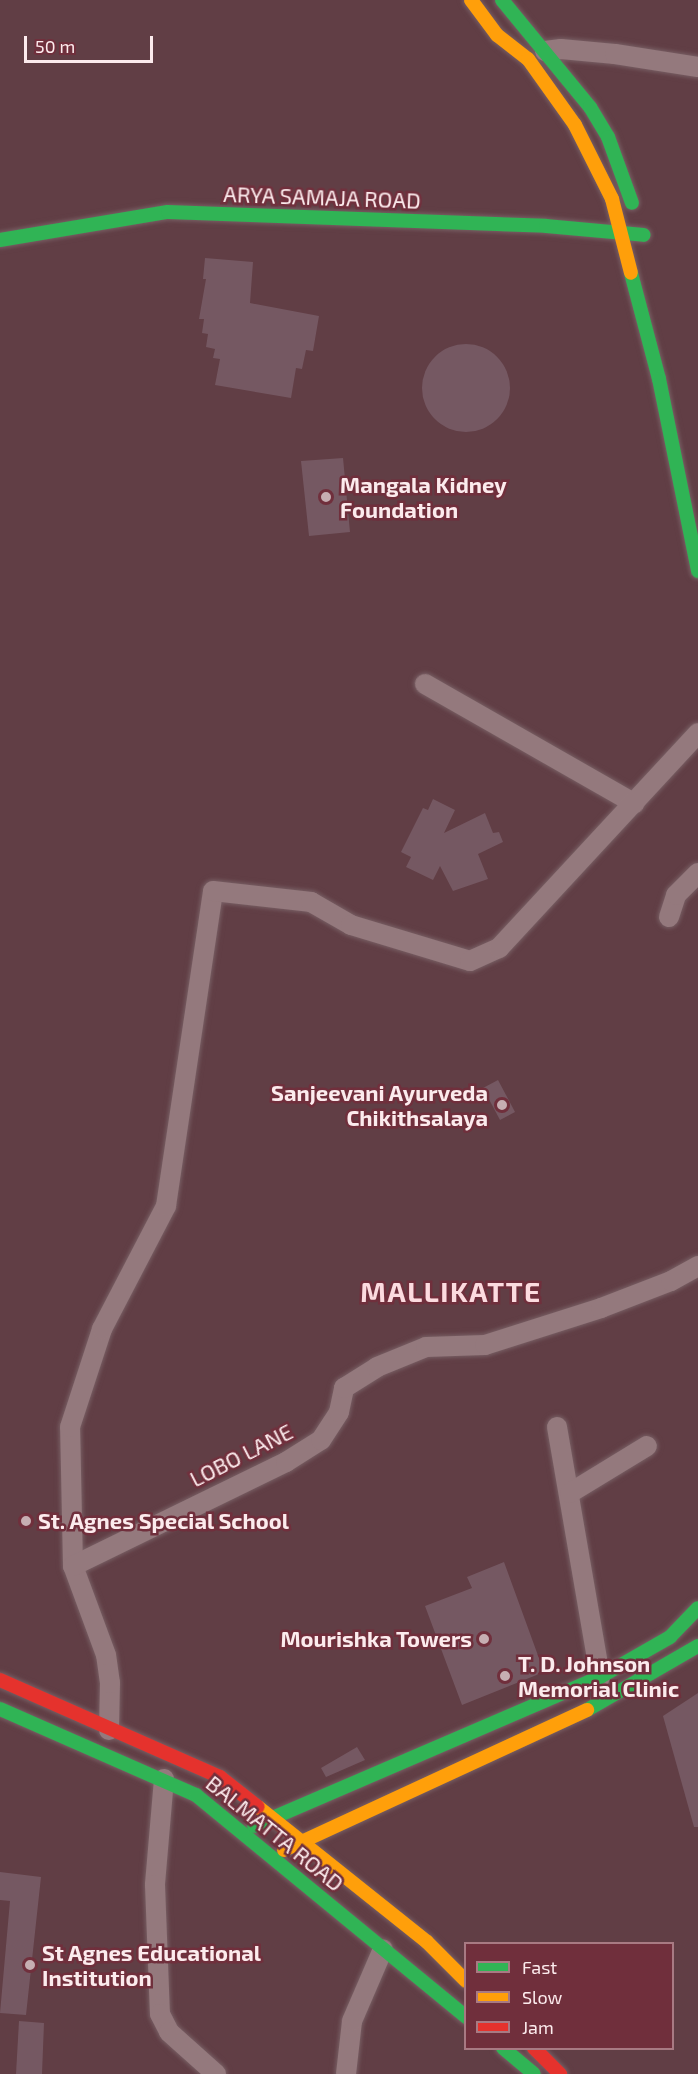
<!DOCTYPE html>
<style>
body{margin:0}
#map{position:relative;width:698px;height:2074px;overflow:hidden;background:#613e45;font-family:"Exo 2",sans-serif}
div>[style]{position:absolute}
.building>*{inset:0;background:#755862}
.round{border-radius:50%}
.roads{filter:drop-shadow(0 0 2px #775e63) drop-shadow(0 0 2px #775e63)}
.street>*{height:20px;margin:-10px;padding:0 10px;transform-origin:10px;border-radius:10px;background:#94797d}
.fast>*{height:14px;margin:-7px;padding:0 7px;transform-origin:7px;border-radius:7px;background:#30b455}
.slow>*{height:14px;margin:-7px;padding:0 7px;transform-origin:7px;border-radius:7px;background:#ff9f0a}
.jam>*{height:14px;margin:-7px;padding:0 7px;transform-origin:7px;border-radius:7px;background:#e5322d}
.dots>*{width:16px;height:16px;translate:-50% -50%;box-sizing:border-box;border:3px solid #702f3c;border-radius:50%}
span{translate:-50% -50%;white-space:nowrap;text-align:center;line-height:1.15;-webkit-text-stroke:5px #702f3c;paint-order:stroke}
.street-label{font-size:22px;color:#fcebed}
.poi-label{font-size:22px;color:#fcebed;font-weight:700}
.left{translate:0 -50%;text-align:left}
.right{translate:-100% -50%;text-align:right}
.district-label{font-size:28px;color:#fcdbdf;font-weight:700;letter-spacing:1.5px}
.legend{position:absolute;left:464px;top:1942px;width:210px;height:108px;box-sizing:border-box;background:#702f3c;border:2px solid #a87a83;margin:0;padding:8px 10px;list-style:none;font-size:18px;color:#fcebed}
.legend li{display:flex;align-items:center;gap:12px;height:30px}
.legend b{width:30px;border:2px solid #a87a83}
.scale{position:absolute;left:24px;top:36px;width:129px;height:27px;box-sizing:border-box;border:3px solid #fcebed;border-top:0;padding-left:8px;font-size:18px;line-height:21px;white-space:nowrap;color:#fcebed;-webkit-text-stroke:4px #702f3c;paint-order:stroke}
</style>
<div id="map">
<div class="building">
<i style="clip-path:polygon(205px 258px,253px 262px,250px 303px,319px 316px,313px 351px,306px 350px,302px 369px,296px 368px,291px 398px,215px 385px,220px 359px,213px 358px,215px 349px,206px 347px,208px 334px,202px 333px,204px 319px,199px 319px,206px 279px,203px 279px)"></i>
<i class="round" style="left:422px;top:344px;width:88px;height:88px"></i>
<i style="clip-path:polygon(343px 458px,350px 532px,309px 536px,301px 461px)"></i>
<i style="clip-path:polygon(433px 799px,455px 810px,444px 833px,485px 813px,493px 833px,499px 832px,503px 842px,478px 854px,488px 879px,453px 891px,440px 866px,433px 880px,406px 867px,411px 857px,401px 852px,423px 808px,428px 810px)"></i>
<i style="clip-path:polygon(498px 1080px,515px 1112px,500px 1120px,483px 1088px)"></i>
<i style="clip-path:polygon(504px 1562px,544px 1672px,462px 1705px,425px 1606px,472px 1588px,467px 1577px)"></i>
<i style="clip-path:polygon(698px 1693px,698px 1827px,694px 1827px,663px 1716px)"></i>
<i style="clip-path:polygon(357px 1747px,365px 1760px,326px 1777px,321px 1768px)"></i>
<i style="clip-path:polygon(0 1872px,41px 1877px,26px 2015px,0 2013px,10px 1901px,0 1900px)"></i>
<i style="clip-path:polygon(19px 2021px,44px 2023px,42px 2074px,16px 2074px)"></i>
</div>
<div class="roads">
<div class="street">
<i style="left:545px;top:51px;width:16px;rotate:-7deg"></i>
<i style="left:561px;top:49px;width:54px;rotate:5.3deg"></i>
<i style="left:615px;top:54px;width:84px;rotate:8.9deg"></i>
<i style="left:425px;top:684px;width:241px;rotate:29.7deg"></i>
<i style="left:669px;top:917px;width:23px;rotate:-72deg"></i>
<i style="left:676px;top:895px;width:31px;rotate:-45deg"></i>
<i style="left:557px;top:1427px;width:254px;rotate:80.2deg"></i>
<i style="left:570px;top:1493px;width:90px;rotate:-31.4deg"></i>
<i style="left:73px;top:1566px;width:139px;rotate:-91.2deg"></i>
<i style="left:70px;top:1427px;width:103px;rotate:-71.9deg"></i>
<i style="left:102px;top:1329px;width:139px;rotate:-62.5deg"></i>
<i style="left:166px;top:1206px;width:318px;rotate:-81.5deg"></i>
<i style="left:213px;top:891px;width:99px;rotate:6.4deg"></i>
<i style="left:311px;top:902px;width:46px;rotate:29.9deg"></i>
<i style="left:351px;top:925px;width:124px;rotate:16.8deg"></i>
<i style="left:470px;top:961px;width:32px;rotate:-24deg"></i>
<i style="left:499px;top:948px;width:293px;rotate:-47.2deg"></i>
<i style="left:109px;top:1730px;width:47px;rotate:-88.8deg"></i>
<i style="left:110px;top:1683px;width:28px;rotate:-98deg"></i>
<i style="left:106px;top:1655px;width:95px;rotate:-110.3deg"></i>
<i style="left:73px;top:1566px;width:237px;rotate:-26deg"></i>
<i style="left:286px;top:1462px;width:41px;rotate:-32.2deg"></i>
<i style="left:321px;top:1440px;width:33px;rotate:-57deg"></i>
<i style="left:339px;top:1412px;width:25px;rotate:-78deg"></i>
<i style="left:344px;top:1388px;width:39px;rotate:-32deg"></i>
<i style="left:377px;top:1367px;width:53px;rotate:-22.2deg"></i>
<i style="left:426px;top:1347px;width:59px;rotate:-1.9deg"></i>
<i style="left:485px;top:1345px;width:122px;rotate:-17.7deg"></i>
<i style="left:601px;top:1308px;width:75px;rotate:-21.1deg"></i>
<i style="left:671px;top:1281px;width:31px;rotate:-29deg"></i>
<i style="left:164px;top:1779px;width:106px;rotate:94.9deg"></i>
<i style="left:155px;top:1885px;width:129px;rotate:87.8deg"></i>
<i style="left:160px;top:2014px;width:20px;rotate:63deg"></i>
<i style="left:169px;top:2032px;width:63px;rotate:41.8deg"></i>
<i style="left:346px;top:2074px;width:53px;rotate:-83.5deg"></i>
<i style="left:352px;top:2021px;width:78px;rotate:-66.7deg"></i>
</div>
<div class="fast">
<i style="left:502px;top:0;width:139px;rotate:50.6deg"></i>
<i style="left:590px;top:107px;width:35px;rotate:59deg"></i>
<i style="left:608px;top:137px;width:70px;rotate:70deg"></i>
<i style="left:0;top:240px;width:170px;rotate:-9.5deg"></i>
<i style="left:168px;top:212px;width:378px;rotate:2.1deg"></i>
<i style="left:546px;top:226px;width:98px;rotate:5.2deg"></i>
<i style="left:631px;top:273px;width:110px;rotate:75.2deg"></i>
<i style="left:659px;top:379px;width:196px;rotate:78.5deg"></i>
<i style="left:0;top:1709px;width:214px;rotate:23.7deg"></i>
<i style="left:196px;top:1795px;width:350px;rotate:39.4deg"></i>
<i style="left:587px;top:1710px;width:128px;rotate:-30deg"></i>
<i style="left:254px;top:1826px;width:377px;rotate:-23.3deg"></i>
<i style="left:600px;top:1677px;width:81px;rotate:-29.7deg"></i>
<i style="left:670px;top:1637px;width:40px;rotate:-46deg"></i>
<i style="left:503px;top:2048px;width:40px;rotate:40deg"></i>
</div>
<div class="slow">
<i style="left:471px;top:0;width:44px;rotate:53.4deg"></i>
<i style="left:497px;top:35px;width:39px;rotate:38deg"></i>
<i style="left:528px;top:59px;width:81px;rotate:54.5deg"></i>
<i style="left:575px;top:125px;width:83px;rotate:63.4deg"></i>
<i style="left:612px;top:199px;width:76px;rotate:75.6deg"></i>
<i style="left:258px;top:1807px;width:216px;rotate:38.6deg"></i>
<i style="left:427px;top:1942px;width:55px;rotate:45deg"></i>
<i style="left:284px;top:1850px;width:334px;rotate:-24.8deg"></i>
</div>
<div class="jam">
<i style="left:0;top:1680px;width:240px;rotate:23.8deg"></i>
<i style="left:220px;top:1777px;width:48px;rotate:38.3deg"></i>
<i style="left:534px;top:2048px;width:37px;rotate:45deg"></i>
</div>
</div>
<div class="dots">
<i style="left:326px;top:497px;background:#c6aeb2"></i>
<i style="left:502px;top:1105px;background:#c6aeb2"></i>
<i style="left:26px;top:1521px;background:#c6aeb2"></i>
<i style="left:484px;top:1639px;background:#c6aeb2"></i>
<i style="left:505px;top:1676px;background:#c6aeb2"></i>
<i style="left:30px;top:1965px;background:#c6aeb2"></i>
</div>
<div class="street-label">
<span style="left:322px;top:197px;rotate:2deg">ARYA SAMAJA ROAD</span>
<span style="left:241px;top:1455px;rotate:-27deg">LOBO LANE</span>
<span style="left:275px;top:1833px;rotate:39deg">BALMATTA ROAD</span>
</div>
<div class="poi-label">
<span class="left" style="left:340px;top:497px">Mangala Kidney<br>Foundation</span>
<span class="right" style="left:488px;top:1105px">Sanjeevani Ayurveda<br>Chikithsalaya</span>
<span class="left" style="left:38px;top:1521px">St. Agnes Special School</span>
<span class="right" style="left:472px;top:1639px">Mourishka Towers</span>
<span class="left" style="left:518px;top:1676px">T. D. Johnson<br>Memorial Clinic</span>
<span class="left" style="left:42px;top:1965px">St Agnes Educational<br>Institution</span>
</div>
<div class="district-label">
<span style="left:451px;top:1291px">MALLIKATTE</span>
</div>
<ul class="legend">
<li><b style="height:8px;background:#30b455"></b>Fast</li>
<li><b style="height:8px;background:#ff9f0a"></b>Slow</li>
<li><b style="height:8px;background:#e5322d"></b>Jam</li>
</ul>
<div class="scale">50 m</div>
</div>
